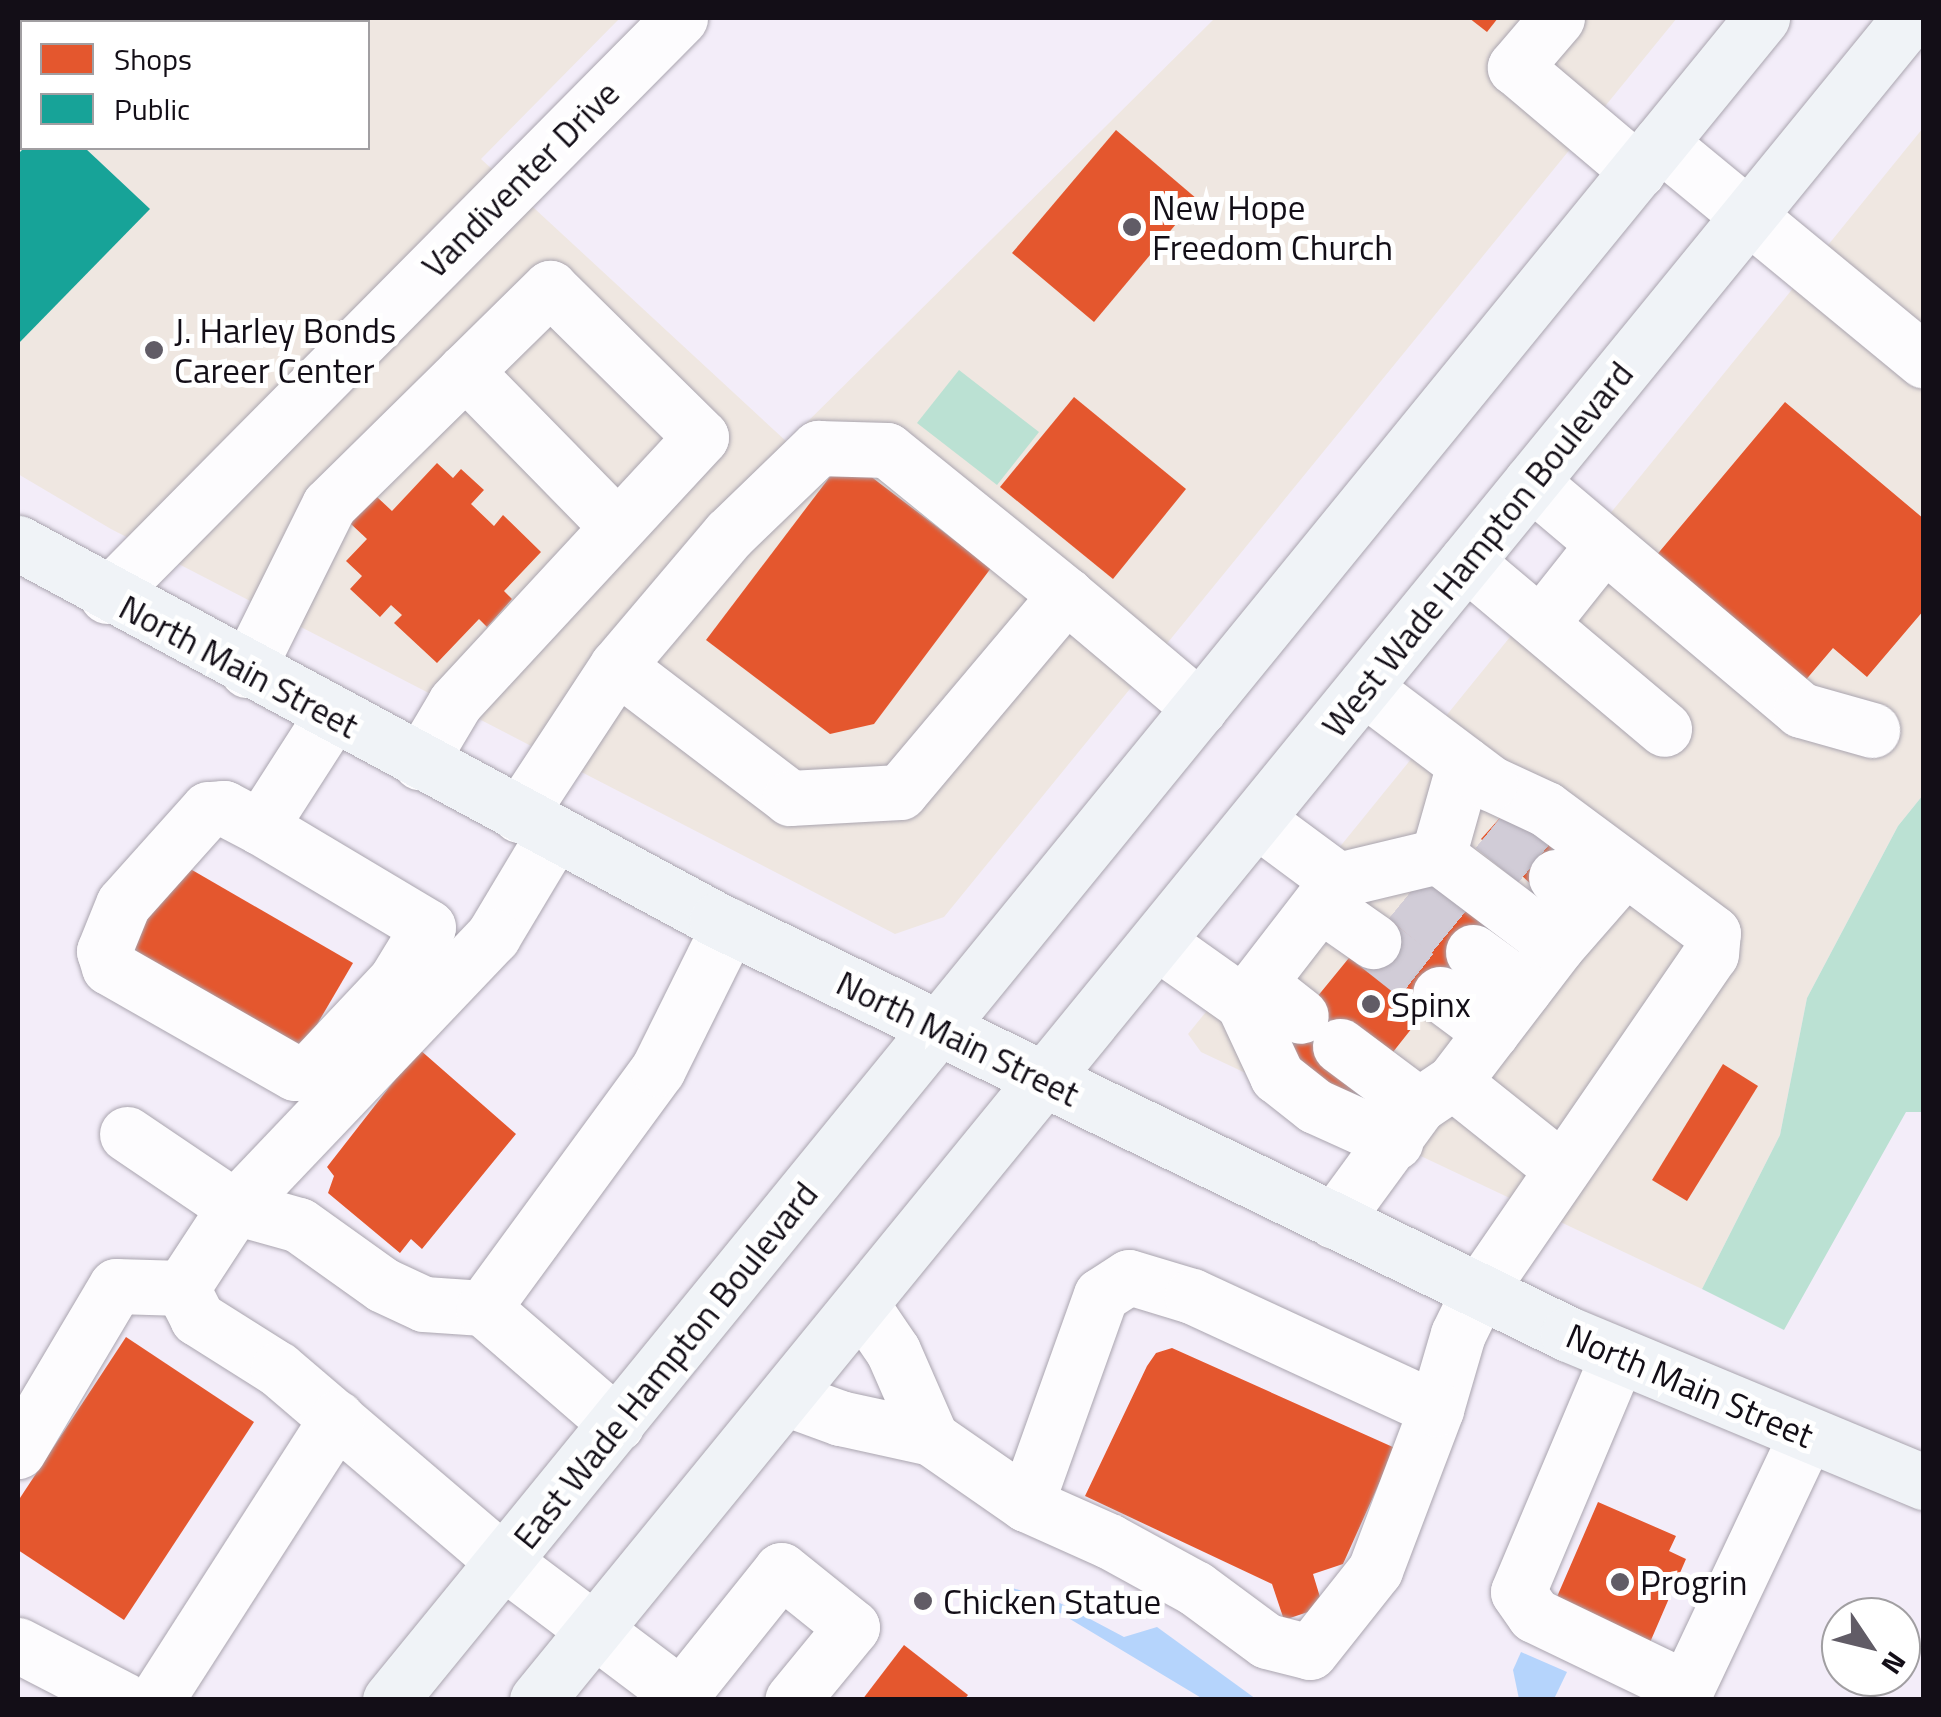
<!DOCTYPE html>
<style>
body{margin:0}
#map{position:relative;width:1941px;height:1717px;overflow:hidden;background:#f3edf9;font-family:"Titillium Web",sans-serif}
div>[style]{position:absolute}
.commercial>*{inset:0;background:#efe7e1}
.green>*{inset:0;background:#bbe1d3}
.water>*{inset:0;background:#b5d4fc}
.shops>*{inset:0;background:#e4572e}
.public>*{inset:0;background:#17a398}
.minor-tunnel>*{height:55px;margin-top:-27.5px;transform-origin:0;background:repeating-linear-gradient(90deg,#d1ccd7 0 55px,transparent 0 83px)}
.roads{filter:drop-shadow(0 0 2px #aaa5af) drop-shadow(0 0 2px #aaa5af)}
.minor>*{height:55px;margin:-27.5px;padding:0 27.5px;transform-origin:27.5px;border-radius:27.5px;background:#fdfcfe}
.major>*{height:55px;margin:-27.5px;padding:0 27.5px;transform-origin:27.5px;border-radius:27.5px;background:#f0f3f7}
.dots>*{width:28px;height:28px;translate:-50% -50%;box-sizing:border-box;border:5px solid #fff;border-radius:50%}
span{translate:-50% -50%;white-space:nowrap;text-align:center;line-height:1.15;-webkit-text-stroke:10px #fff;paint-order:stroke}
.street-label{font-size:35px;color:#130e17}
.poi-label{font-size:35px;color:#130e17}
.left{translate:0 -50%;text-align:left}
.frame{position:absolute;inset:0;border:20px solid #130e17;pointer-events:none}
.legend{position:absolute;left:20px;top:20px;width:350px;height:130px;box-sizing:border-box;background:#fff;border:2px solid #a19fa2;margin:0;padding:12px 18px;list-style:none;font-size:30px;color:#130e17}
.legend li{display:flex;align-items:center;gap:20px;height:50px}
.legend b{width:50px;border:2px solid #a19fa2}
.north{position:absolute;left:1821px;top:1597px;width:100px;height:100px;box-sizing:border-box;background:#fff;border:2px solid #a19fa2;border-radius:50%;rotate:125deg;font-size:28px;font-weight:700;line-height:40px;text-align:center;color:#130e17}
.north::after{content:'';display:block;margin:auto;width:35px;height:45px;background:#615c66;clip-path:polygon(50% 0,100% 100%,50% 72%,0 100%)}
</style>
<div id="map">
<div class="commercial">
<i style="clip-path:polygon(evenodd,18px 18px,620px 18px,481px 159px,787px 442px,1215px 18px,1677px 18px,944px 917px,895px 934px,111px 529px,18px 474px,18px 18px,22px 22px,368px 22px,368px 148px,22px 148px,22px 22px)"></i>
<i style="clip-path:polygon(1923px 128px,1923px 795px,1898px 826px,1807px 998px,1780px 1135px,1702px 1289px,1201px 1052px,1188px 1034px)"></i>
</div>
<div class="green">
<i style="clip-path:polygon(959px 370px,1039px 432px,997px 485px,917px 423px)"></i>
<i style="clip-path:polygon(1923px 795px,1923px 1112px,1906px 1112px,1784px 1330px,1702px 1289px,1780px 1135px,1807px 998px,1898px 826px)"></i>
</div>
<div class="water">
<i style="clip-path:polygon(1003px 1585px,1058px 1602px,1124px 1637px,1157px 1627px,1256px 1699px,1203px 1699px,1055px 1610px)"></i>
<i style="clip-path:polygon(1521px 1652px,1567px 1672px,1554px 1699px,1519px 1699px,1513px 1670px)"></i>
</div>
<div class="shops">
<i style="clip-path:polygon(1469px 18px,1498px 18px,1487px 32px)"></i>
<i style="clip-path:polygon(1116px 130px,1197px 199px,1094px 322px,1012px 253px)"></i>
<i style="clip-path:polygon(1074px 397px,1186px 489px,1113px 579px,1000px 487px)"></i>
<i style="clip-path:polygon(1785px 402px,1924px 519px,1924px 610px,1867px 677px,1833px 648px,1804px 682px,1655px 557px)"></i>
<i style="clip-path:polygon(437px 463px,453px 478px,461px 469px,484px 490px,471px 504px,494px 526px,503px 515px,541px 552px,504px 591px,512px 599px,487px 627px,479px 619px,437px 663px,394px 623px,402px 615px,391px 605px,380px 617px,350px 589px,362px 576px,346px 561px,367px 539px,336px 510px,362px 483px,392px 511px)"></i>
<i style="clip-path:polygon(861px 469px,991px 568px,874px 724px,830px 734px,706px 640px,832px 474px)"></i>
<i style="clip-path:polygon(1508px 809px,1569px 863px,1542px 894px,1481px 839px)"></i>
<i style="clip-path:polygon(180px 863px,353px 963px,298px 1057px,125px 957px)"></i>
<i style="clip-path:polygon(1429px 869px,1496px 922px,1355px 1100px,1272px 1052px,1353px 953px,1359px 958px)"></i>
<i style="clip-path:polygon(419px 1049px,516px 1134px,422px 1249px,411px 1239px,400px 1253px,328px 1193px,334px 1176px,327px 1167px)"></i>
<i style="clip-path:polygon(1723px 1064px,1758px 1086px,1687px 1201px,1652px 1180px)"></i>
<i style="clip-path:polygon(126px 1337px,254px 1422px,124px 1620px,18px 1550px,18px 1501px)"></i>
<i style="clip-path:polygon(1172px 1348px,1395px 1448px,1343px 1564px,1313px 1574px,1323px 1607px,1284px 1620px,1272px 1584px,1085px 1496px,1147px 1366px,1156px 1353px)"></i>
<i style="clip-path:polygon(1598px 1502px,1676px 1536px,1669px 1551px,1686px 1559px,1648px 1647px,1553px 1606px)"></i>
<i style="clip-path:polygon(904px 1645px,968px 1695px,964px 1700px,862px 1700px)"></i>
</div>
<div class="public">
<i style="clip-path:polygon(24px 148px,85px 148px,150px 209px,18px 344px,18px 154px)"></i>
</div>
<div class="minor-tunnel">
<i style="left:1493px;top:826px;width:81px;rotate:39deg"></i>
<i style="left:1406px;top:897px;width:87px;rotate:39.4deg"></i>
<i style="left:1373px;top:941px;width:85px;rotate:38.3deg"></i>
</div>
<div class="roads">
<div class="minor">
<i style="left:1557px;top:18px;width:65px;rotate:130.6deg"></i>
<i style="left:1515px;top:67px;width:161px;rotate:40.2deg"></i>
<i style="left:1660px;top:143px;width:342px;rotate:39.5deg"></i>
<i style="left:465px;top:371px;width:217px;rotate:45.6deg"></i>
<i style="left:1531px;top:482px;width:353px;rotate:40.2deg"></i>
<i style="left:1801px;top:710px;width:74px;rotate:15.7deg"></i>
<i style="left:1466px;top:562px;width:259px;rotate:40.1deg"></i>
<i style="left:107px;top:596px;width:814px;rotate:-45.25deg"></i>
<i style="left:1541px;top:623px;width:100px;rotate:-51.5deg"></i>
<i style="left:617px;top:666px;width:173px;rotate:-49.7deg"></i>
<i style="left:729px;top:534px;width:124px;rotate:-44deg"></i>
<i style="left:818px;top:448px;width:69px;rotate:1.7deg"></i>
<i style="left:887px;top:450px;width:230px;rotate:39deg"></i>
<i style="left:247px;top:670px;width:184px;rotate:-63.6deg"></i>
<i style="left:329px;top:505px;width:310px;rotate:-44.5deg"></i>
<i style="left:550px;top:288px;width:212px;rotate:44.6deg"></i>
<i style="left:701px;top:437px;width:362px;rotate:132.8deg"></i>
<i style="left:455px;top:703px;width:69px;rotate:120.7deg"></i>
<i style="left:519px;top:815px;width:178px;rotate:-56.7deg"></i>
<i style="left:617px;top:666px;width:218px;rotate:37.3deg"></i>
<i style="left:790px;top:798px;width:110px;rotate:-3.1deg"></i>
<i style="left:900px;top:792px;width:258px;rotate:-49.9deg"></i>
<i style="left:1066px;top:595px;width:175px;rotate:40.1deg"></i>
<i style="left:1257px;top:820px;width:101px;rotate:36.5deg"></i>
<i style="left:1338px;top:880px;width:103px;rotate:-13.5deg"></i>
<i style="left:1438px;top:856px;width:149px;rotate:37.1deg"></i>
<i style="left:1557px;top:946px;width:171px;rotate:127.4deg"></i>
<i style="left:1453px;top:1082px;width:139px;rotate:38.6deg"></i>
<i style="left:260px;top:827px;width:41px;rotate:-152.2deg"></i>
<i style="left:224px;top:808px;width:16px;rotate:176deg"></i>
<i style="left:208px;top:809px;width:127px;rotate:131.8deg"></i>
<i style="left:123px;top:904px;width:51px;rotate:112deg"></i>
<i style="left:104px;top:951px;width:17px;rotate:73deg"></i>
<i style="left:109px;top:967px;width:214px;rotate:29.7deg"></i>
<i style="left:295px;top:1073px;width:17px;rotate:-13deg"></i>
<i style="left:312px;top:1069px;width:121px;rotate:-46.7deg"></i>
<i style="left:395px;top:981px;width:63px;rotate:-58.6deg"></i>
<i style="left:428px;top:927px;width:196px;rotate:-149.2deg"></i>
<i style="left:260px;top:827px;width:133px;rotate:-57.3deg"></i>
<i style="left:554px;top:834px;width:119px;rotate:120.9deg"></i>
<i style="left:493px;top:936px;width:374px;rotate:133.6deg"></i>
<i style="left:235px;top:1207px;width:97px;rotate:123.2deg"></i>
<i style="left:182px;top:1288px;width:34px;rotate:63deg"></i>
<i style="left:197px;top:1318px;width:96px;rotate:32.2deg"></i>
<i style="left:278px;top:1369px;width:297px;rotate:40.5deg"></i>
<i style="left:504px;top:1562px;width:229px;rotate:37deg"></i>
<i style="left:1438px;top:856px;width:96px;rotate:-74.2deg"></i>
<i style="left:1556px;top:877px;width:45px;rotate:41.4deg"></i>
<i style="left:1320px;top:904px;width:65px;rotate:34.9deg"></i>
<i style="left:1157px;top:942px;width:105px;rotate:35.3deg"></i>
<i style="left:1243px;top:1003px;width:155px;rotate:-52.3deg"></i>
<i style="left:1557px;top:946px;width:103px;rotate:-48.9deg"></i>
<i style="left:1473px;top:952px;width:63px;rotate:36deg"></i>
<i style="left:1259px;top:983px;width:53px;rotate:38.2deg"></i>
<i style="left:1440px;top:994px;width:64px;rotate:36.7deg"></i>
<i style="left:1243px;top:1003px;width:81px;rotate:65deg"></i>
<i style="left:1277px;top:1076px;width:48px;rotate:38.3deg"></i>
<i style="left:1315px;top:1106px;width:88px;rotate:24.2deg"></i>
<i style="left:1340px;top:1046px;width:99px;rotate:36.8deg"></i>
<i style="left:127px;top:1134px;width:130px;rotate:34.1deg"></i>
<i style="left:235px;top:1207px;width:66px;rotate:15.7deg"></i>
<i style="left:299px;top:1225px;width:103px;rotate:35.5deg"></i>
<i style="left:383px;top:1285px;width:45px;rotate:24.9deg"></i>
<i style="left:424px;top:1304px;width:59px;rotate:3.9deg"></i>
<i style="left:483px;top:1308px;width:177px;rotate:40.9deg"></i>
<i style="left:1334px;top:1221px;width:144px;rotate:-53.8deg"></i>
<i style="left:1419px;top:1105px;width:41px;rotate:-34.1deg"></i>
<i style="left:861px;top:1304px;width:57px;rotate:55.8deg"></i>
<i style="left:893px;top:1351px;width:95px;rotate:66.4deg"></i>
<i style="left:483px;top:1308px;width:296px;rotate:-53.8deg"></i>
<i style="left:658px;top:1069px;width:160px;rotate:-63.6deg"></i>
<i style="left:1618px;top:1355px;width:257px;rotate:112.9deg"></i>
<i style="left:1518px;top:1592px;width:28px;rotate:55deg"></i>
<i style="left:1534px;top:1615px;width:169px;rotate:25.7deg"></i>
<i style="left:785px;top:1398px;width:59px;rotate:20deg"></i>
<i style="left:840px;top:1418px;width:93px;rotate:12.4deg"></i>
<i style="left:931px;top:1438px;width:116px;rotate:34.8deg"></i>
<i style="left:1026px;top:1504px;width:91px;rotate:24deg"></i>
<i style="left:1109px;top:1541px;width:98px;rotate:28.7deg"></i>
<i style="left:1195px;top:1588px;width:89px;rotate:36.4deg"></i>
<i style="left:1267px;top:1641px;width:44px;rotate:14.3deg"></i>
<i style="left:1310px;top:1652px;width:105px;rotate:-51.6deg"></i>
<i style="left:1375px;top:1570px;width:172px;rotate:-69.2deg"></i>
<i style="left:1436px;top:1409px;width:78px;rotate:-73.7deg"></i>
<i style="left:1458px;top:1334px;width:48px;rotate:-64deg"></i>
<i style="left:1479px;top:1291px;width:409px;rotate:-55.5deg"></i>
<i style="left:1711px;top:954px;width:21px;rotate:-85deg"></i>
<i style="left:1713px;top:933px;width:208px;rotate:-143.4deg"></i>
<i style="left:1546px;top:809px;width:62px;rotate:-155.1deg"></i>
<i style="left:1490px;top:783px;width:158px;rotate:-143deg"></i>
<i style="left:18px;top:1451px;width:192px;rotate:-59.3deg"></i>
<i style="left:116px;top:1286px;width:66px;rotate:1.7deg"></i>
<i style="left:1026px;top:1504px;width:222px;rotate:-70.3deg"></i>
<i style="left:1101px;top:1295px;width:33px;rotate:-33deg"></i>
<i style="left:1129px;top:1277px;width:66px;rotate:16.8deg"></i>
<i style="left:1192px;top:1296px;width:269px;rotate:24.8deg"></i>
<i style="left:18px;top:1645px;width:119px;rotate:27.4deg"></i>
<i style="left:681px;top:1695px;width:160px;rotate:-51.3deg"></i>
<i style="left:781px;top:1570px;width:91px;rotate:38.8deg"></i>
<i style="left:852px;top:1627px;width:94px;rotate:129.4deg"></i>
<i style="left:156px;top:1700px;width:335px;rotate:-57.3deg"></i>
<i style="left:1681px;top:1700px;width:292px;rotate:-64.7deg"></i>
</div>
<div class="major">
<i style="left:18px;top:543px;width:794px;rotate:28.34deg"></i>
<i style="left:717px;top:920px;width:946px;rotate:25.94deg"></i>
<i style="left:1568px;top:1334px;width:386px;rotate:22.6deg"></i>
<i style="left:390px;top:1700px;width:2171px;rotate:-50.8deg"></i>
<i style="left:537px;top:1700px;width:2171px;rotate:-50.78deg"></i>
</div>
</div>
<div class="dots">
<i style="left:1132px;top:227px;background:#615c66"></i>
<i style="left:154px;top:350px;background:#615c66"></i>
<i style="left:1371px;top:1004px;background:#615c66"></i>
<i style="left:1620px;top:1582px;background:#615c66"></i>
<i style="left:923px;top:1601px;background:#615c66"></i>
</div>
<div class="street-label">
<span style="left:520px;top:179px;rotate:-45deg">Vandiventer Drive</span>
<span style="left:1477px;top:549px;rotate:-51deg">West Wade Hampton Boulevard</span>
<span style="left:239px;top:666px;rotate:28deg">North Main Street</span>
<span style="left:958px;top:1038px;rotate:26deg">North Main Street</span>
<span style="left:665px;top:1365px;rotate:-51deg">East Wade Hampton Boulevard</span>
<span style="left:1690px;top:1385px;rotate:23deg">North Main Street</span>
</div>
<div class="poi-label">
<span class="left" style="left:1152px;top:227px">New Hope<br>Freedom Church</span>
<span class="left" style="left:174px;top:350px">J. Harley Bonds<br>Career Center</span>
<span class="left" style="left:1391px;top:1004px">Spinx</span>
<span class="left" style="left:1640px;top:1582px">Progrin</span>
<span class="left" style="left:943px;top:1601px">Chicken Statue</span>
</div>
<div class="frame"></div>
<ul class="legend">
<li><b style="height:28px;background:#e4572e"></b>Shops</li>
<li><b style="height:28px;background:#17a398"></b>Public</li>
</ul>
<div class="north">N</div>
</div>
